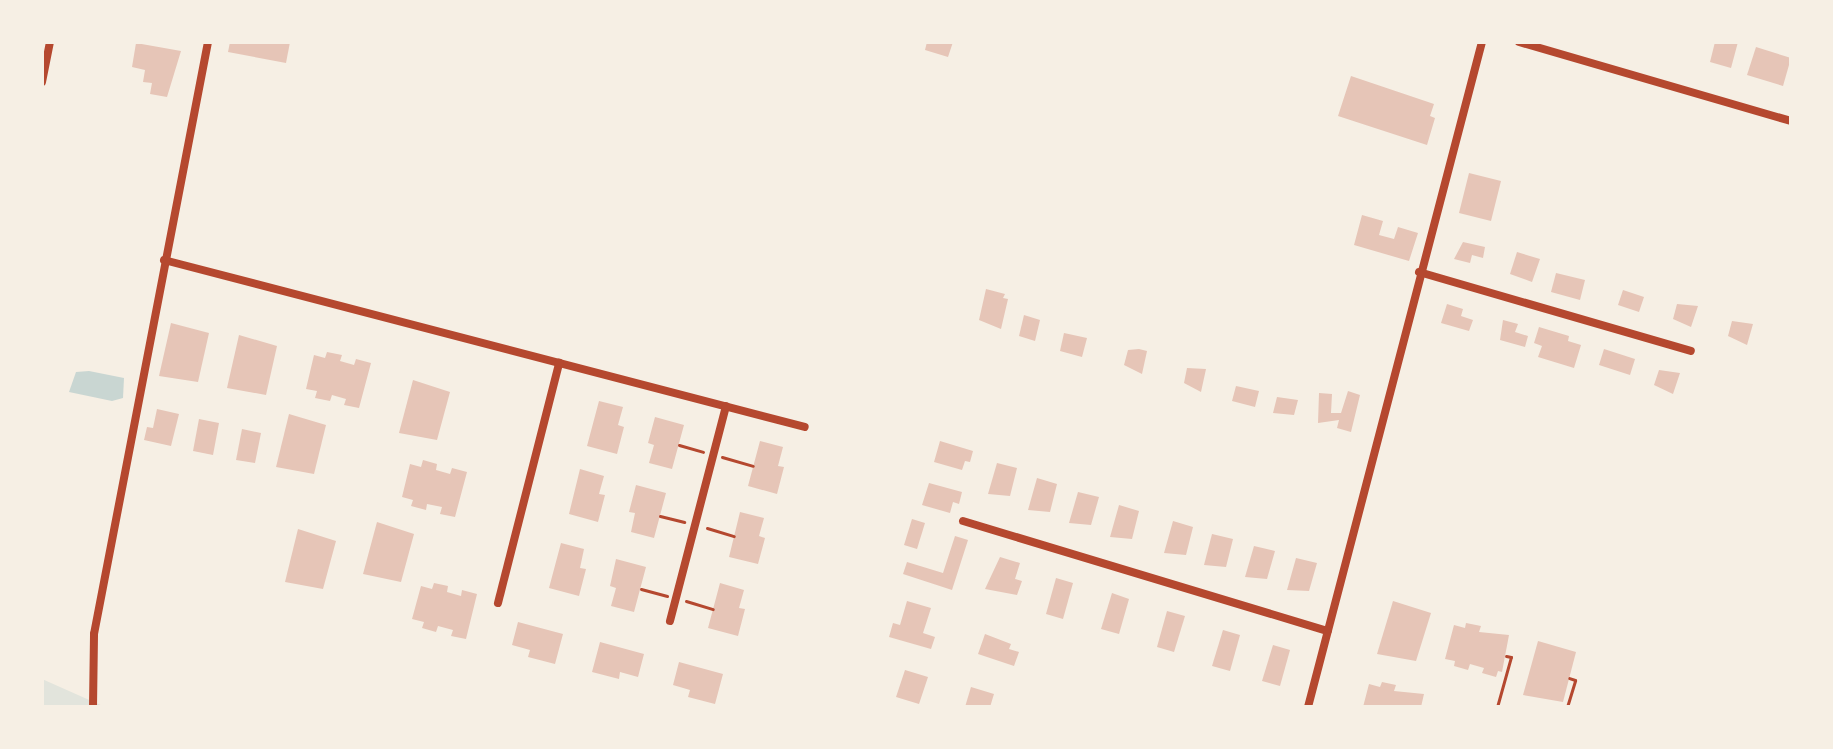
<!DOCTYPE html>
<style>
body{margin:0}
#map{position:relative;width:1833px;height:749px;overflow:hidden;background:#f6efe4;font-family:"Nunito Sans",sans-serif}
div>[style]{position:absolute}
.green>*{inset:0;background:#e2e4dc}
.water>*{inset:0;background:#c9d6d2}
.building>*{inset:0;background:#e6c5b7}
.path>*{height:3px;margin:-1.5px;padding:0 1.5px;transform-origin:1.5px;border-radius:1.5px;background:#b5482f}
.minor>*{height:8px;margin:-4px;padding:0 4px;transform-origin:4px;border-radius:4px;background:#b5482f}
span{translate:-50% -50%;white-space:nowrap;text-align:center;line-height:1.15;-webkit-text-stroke:6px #f6efe4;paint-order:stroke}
.frame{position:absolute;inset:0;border:44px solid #f6efe4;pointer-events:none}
</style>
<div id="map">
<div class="green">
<i style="clip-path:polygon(42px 679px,105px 707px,42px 707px)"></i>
</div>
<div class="water">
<i style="clip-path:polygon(89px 371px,124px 378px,123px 398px,112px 401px,69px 392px,76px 372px)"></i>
</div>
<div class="building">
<i style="clip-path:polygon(230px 42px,290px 42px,286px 63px,228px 52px)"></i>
<i style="clip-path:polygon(927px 42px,953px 42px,948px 57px,925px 50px)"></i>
<i style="clip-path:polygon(1715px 42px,1738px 42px,1731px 68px,1710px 62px)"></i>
<i style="clip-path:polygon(136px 43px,181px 51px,167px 97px,150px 94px,152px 83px,143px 82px,145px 70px,132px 67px)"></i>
<i style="clip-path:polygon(1756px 47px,1791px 58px,1783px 86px,1747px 75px)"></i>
<i style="clip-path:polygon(1351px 76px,1434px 104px,1430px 116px,1435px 118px,1427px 145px,1338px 116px)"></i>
<i style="clip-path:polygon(1469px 173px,1501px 181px,1491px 221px,1459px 213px)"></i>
<i style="clip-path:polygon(1362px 215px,1383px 221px,1379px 235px,1394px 239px,1398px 227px,1418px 233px,1409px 261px,1354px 245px)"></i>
<i style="clip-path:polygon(1463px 242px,1485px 247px,1483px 258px,1472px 255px,1470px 263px,1454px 259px)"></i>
<i style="clip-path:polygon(1517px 252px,1540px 259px,1532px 282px,1510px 274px)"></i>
<i style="clip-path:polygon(1556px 273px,1585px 280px,1580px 300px,1551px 292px)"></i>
<i style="clip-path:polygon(986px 289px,1005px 294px,1003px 298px,1008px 299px,1001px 329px,979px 320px)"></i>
<i style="clip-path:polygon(1623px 290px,1644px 297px,1639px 312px,1618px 305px)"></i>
<i style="clip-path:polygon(1447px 304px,1463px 309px,1461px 316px,1473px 320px,1469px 331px,1441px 323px)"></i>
<i style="clip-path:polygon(1677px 304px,1698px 306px,1691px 327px,1673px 319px)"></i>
<i style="clip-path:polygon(1024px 315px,1040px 320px,1035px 341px,1019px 336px)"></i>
<i style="clip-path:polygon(1503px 320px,1518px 324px,1515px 332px,1528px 336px,1525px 347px,1500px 340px)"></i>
<i style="clip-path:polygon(1732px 321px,1753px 324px,1747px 345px,1728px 336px)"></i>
<i style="clip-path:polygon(171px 323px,209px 333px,198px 382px,159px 376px)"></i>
<i style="clip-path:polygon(1539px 327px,1569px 336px,1568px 341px,1581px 345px,1574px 368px,1538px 357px,1542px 346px,1534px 343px)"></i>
<i style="clip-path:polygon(1064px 333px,1087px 338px,1082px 357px,1060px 351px)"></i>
<i style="clip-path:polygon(239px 335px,277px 346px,266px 395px,227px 388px)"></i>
<i style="clip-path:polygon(1139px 349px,1147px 351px,1142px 374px,1124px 365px,1128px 350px)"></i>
<i style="clip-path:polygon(1604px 349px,1635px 359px,1630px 375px,1599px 365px)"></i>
<i style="clip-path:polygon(327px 352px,342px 355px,340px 361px,354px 365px,356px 359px,371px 363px,359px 408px,344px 405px,346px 399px,332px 395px,330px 401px,315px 398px,317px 391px,306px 389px,314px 355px,325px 358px)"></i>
<i style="clip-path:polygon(1187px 368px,1206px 369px,1201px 392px,1184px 383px)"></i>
<i style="clip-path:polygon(1659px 370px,1680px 373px,1673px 394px,1654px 385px)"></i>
<i style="clip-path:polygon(413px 380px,450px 392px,437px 440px,399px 433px)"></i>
<i style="clip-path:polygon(1236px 386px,1259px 391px,1255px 407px,1232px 401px)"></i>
<i style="clip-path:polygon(1348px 391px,1360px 395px,1351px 432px,1337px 428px,1339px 420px,1318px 423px,1319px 393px,1332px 394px,1331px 413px,1341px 413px)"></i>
<i style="clip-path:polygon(1277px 397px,1298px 400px,1294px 415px,1273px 413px)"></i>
<i style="clip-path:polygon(599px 401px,623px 407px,618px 425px,624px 427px,617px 454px,587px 446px)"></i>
<i style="clip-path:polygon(157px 409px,179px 414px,171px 446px,144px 440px,147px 427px,153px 428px)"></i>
<i style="clip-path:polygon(289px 414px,326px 425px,314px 474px,276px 467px)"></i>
<i style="clip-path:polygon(655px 417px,684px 425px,672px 469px,649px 463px,654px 445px,648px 443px)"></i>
<i style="clip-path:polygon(199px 419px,219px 423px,213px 455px,193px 451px)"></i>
<i style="clip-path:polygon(242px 429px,261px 433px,255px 463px,236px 460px)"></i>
<i style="clip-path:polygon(760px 441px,783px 447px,778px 466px,784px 467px,777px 494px,748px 486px)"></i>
<i style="clip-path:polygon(940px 441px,973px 451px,970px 462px,965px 461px,962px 470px,934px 462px)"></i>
<i style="clip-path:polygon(423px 460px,437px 464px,436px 470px,450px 474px,452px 468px,467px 472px,455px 517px,440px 514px,442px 507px,427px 504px,426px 510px,411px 506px,413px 500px,402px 497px,410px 464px,421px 467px)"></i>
<i style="clip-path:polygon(997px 463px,1017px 468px,1010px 496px,988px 494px)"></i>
<i style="clip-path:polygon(580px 469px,604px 476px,599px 494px,605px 495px,598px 522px,569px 514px)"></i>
<i style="clip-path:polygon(1037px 478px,1057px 484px,1050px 512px,1028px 510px)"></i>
<i style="clip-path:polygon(929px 483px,962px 492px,959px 504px,953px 502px,950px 513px,922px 505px)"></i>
<i style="clip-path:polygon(636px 485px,666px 493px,654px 538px,631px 532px,635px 513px,629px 512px)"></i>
<i style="clip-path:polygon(1078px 492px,1099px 497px,1091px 525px,1069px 523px)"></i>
<i style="clip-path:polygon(1119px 505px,1139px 511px,1132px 539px,1110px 537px)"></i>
<i style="clip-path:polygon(740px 512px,764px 518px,759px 536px,765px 538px,758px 564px,729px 557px)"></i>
<i style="clip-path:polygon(912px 519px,925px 523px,917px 549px,904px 545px)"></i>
<i style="clip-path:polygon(1173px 521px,1193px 527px,1186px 555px,1164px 553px)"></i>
<i style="clip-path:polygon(377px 522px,414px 534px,401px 582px,363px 574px)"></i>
<i style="clip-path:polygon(298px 529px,336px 541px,323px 589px,285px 582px)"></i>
<i style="clip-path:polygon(1212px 534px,1233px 539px,1226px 567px,1204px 565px)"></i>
<i style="clip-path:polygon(955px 536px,968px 540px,952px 590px,903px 574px,907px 562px,943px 573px)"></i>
<i style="clip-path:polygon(561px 543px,584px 549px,580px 568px,586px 569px,579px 596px,549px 588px)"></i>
<i style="clip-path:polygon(1254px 546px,1275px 551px,1267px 579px,1245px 577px)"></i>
<i style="clip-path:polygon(1000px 557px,1020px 563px,1015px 579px,1022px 581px,1017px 595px,985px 589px)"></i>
<i style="clip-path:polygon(1296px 558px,1317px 563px,1309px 591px,1287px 590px)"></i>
<i style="clip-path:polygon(616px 559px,646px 567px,634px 612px,611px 606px,616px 588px,610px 586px)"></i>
<i style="clip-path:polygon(1056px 578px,1073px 583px,1063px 619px,1046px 614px)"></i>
<i style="clip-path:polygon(434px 583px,448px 586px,447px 592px,461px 596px,462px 590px,477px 594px,466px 639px,451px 636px,453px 630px,438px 626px,436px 632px,422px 628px,424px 622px,412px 619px,421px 586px,432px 589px)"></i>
<i style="clip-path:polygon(720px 583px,744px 590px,739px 608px,745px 609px,738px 636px,708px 628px)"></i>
<i style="clip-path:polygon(1112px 593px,1129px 599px,1119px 634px,1101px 629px)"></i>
<i style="clip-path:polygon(907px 601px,931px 608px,923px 633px,935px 637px,931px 649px,889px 637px,893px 623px,900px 625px)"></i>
<i style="clip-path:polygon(1393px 601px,1431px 613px,1416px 661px,1377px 654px)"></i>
<i style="clip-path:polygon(1167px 611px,1185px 616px,1174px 652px,1157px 647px)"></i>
<i style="clip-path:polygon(518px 622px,563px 634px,555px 664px,528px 657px,530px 650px,512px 645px)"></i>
<i style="clip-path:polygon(1466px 623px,1481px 626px,1479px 632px,1509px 635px,1502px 672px,1498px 671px,1496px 677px,1482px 673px,1484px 668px,1470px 664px,1468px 670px,1454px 666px,1455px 661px,1445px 659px,1454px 625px,1465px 628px)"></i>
<i style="clip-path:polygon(1223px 630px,1240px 635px,1230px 671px,1212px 666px)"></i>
<i style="clip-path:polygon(985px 634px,1011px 644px,1009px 649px,1019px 652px,1014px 666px,978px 654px)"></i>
<i style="clip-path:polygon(1538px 641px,1576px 652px,1563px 702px,1523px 695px)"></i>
<i style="clip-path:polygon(600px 642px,644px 654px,638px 677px,620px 672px,619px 679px,592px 672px)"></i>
<i style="clip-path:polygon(1273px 645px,1290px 650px,1280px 686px,1262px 681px)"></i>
<i style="clip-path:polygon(679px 662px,723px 674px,715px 704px,688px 697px,690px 690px,673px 685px)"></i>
<i style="clip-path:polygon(905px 670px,928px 677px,919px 704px,896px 697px)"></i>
<i style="clip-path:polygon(1382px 682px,1396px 685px,1394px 691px,1424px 694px,1421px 707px,1363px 707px,1369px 684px,1380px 687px)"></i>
<i style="clip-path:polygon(971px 687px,994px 694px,990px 707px,965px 707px)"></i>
</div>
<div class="path">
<i style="left:679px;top:445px;width:25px;rotate:16deg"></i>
<i style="left:722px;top:457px;width:32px;rotate:16deg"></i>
<i style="left:660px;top:516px;width:25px;rotate:14deg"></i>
<i style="left:707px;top:528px;width:28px;rotate:17deg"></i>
<i style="left:641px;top:589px;width:27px;rotate:15deg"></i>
<i style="left:686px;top:601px;width:28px;rotate:17deg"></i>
<i style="left:1497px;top:707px;width:52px;rotate:-74.4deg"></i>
<i style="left:1511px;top:657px;width:5px;rotate:-169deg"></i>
<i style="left:1567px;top:707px;width:28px;rotate:-73deg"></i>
<i style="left:1575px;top:680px;width:6px;rotate:-162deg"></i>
</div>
<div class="minor">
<i style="left:1519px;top:42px;width:283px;rotate:16.2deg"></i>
<i style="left:42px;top:82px;width:41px;rotate:-78.7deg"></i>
<i style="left:164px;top:260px;width:662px;rotate:14.6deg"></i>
<i style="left:1419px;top:272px;width:283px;rotate:16.2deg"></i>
<i style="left:963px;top:521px;width:381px;rotate:16.8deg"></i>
<i style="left:498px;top:603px;width:248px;rotate:-75.7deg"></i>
<i style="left:670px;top:621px;width:222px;rotate:-75.4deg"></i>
<i style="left:93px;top:707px;width:73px;rotate:-89.2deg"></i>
<i style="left:94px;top:634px;width:603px;rotate:-79.1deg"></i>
<i style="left:1308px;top:707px;width:687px;rotate:-75.34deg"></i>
</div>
<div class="frame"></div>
</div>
